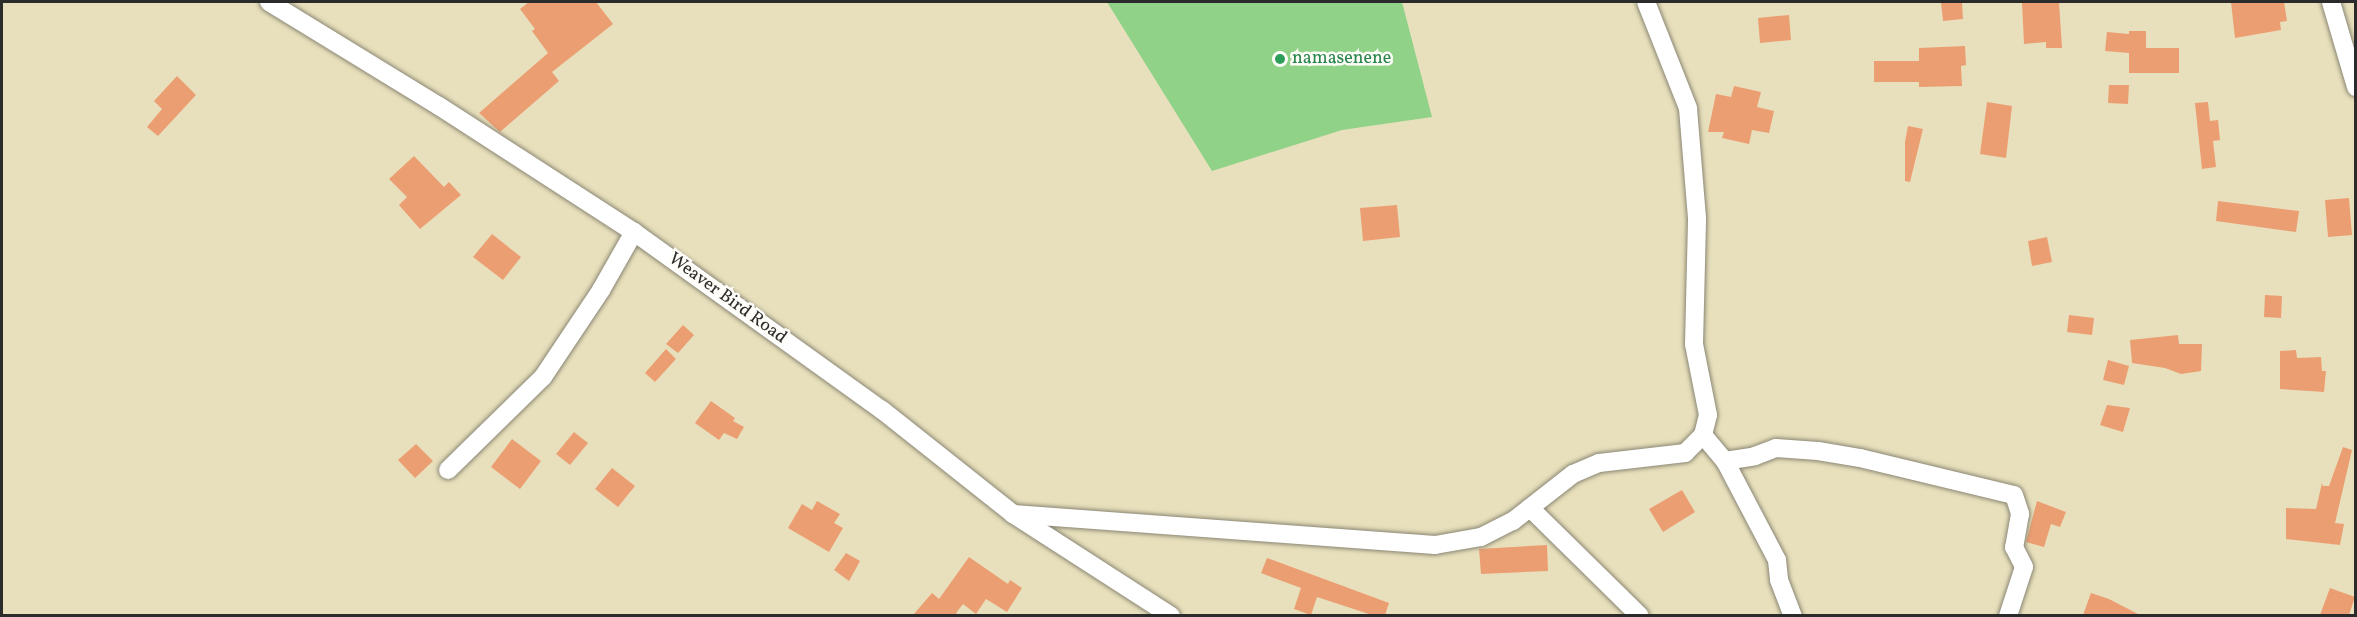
<!DOCTYPE html>
<style>
body{margin:0}
#map{position:relative;width:2357px;height:617px;overflow:hidden;background:#e8e0bc;font-family:Vollkorn,serif}
div>[style]{position:absolute}
.green>*{inset:0;background:#91d289}
.building>*{inset:0;background:#ec9e73}
.roads{filter:drop-shadow(0 0 2px #8a8674) drop-shadow(0 0 2px #8a8674)}
.minor>*{height:18px;margin:-9px;padding:0 9px;transform-origin:9px;border-radius:9px;background:#fff}
.dots>*{width:16px;height:16px;translate:-50% -50%;box-sizing:border-box;border:3px solid #fdfcf7;border-radius:50%}
span{translate:-50% -50%;white-space:nowrap;text-align:center;line-height:1.15;-webkit-text-stroke:5px #fdfcf7;paint-order:stroke}
.leisure-label{font-size:18px;color:#27864d}
.left{translate:0 -50%;text-align:left}
.street-label{font-size:18px;color:#2b2b2b}
.frame{position:absolute;inset:0;border:3px solid #2b2b2b;pointer-events:none}
</style>
<div id="map">
<div class="green">
<i style="clip-path:polygon(1107px 2px,1402px 2px,1432px 117px,1342px 130px,1212px 171px)"></i>
</div>
<div class="building">
<i style="clip-path:polygon(529px 2px,596px 2px,613px 24px,552px 72px,559px 81px,500px 132px,479px 113px,548px 53px,532px 31px,535px 29px,520px 9px)"></i>
<i style="clip-path:polygon(1941px 2px,1962px 2px,1963px 19px,1943px 21px)"></i>
<i style="clip-path:polygon(2059px 2px,2062px 48px,2046px 48px,2046px 42px,2024px 44px,2022px 3px)"></i>
<i style="clip-path:polygon(2231px 2px,2284px 2px,2287px 21px,2280px 22px,2281px 30px,2235px 38px)"></i>
<i style="clip-path:polygon(1789px 15px,1791px 40px,1760px 43px,1758px 18px)"></i>
<i style="clip-path:polygon(2129px 31px,2146px 31px,2146px 48px,2179px 48px,2179px 73px,2129px 73px,2129px 53px,2105px 51px,2107px 32px,2129px 34px)"></i>
<i style="clip-path:polygon(1965px 46px,1966px 65px,1961px 66px,1962px 86px,1919px 87px,1919px 82px,1874px 82px,1874px 61px,1919px 61px,1919px 48px)"></i>
<i style="clip-path:polygon(177px 76px,196px 95px,158px 136px,147px 127px,162px 109px,154px 101px)"></i>
<i style="clip-path:polygon(2109px 85px,2129px 85px,2128px 104px,2108px 103px)"></i>
<i style="clip-path:polygon(1734px 86px,1761px 92px,1757px 107px,1774px 111px,1769px 133px,1752px 130px,1749px 144px,1722px 138px,1724px 132px,1708px 132px,1716px 94px,1731px 97px)"></i>
<i style="clip-path:polygon(1987px 102px,2012px 106px,2006px 158px,1980px 154px)"></i>
<i style="clip-path:polygon(2208px 102px,2210px 121px,2218px 120px,2220px 140px,2213px 141px,2216px 167px,2202px 169px,2195px 103px)"></i>
<i style="clip-path:polygon(1908px 126px,1923px 129px,1910px 182px,1905px 181px,1905px 142px)"></i>
<i style="clip-path:polygon(414px 156px,444px 187px,449px 182px,461px 195px,420px 229px,399px 205px,407px 197px,389px 179px)"></i>
<i style="clip-path:polygon(2349px 198px,2352px 235px,2328px 237px,2325px 200px)"></i>
<i style="clip-path:polygon(2218px 201px,2299px 211px,2296px 232px,2216px 221px)"></i>
<i style="clip-path:polygon(1397px 205px,1400px 237px,1363px 241px,1360px 208px)"></i>
<i style="clip-path:polygon(492px 234px,521px 257px,503px 280px,473px 257px)"></i>
<i style="clip-path:polygon(2047px 237px,2052px 262px,2032px 266px,2028px 241px)"></i>
<i style="clip-path:polygon(2265px 295px,2282px 296px,2281px 318px,2264px 317px)"></i>
<i style="clip-path:polygon(2069px 315px,2094px 318px,2092px 335px,2067px 332px)"></i>
<i style="clip-path:polygon(683px 325px,694px 335px,678px 353px,666px 344px)"></i>
<i style="clip-path:polygon(2178px 335px,2179px 344px,2202px 344px,2201px 371px,2181px 374px,2165px 368px,2132px 363px,2130px 340px)"></i>
<i style="clip-path:polygon(666px 349px,676px 359px,655px 382px,645px 373px)"></i>
<i style="clip-path:polygon(2296px 350px,2297px 358px,2321px 357px,2322px 371px,2326px 371px,2324px 392px,2280px 389px,2280px 351px)"></i>
<i style="clip-path:polygon(2108px 360px,2129px 366px,2124px 385px,2103px 380px)"></i>
<i style="clip-path:polygon(711px 401px,735px 418px,733px 421px,744px 427px,737px 439px,724px 433px,719px 440px,695px 423px)"></i>
<i style="clip-path:polygon(2107px 405px,2130px 408px,2123px 432px,2100px 425px)"></i>
<i style="clip-path:polygon(574px 432px,588px 443px,570px 465px,556px 454px)"></i>
<i style="clip-path:polygon(512px 439px,541px 461px,520px 489px,491px 467px)"></i>
<i style="clip-path:polygon(416px 444px,433px 461px,415px 478px,398px 460px)"></i>
<i style="clip-path:polygon(2343px 447px,2352px 450px,2335px 523px,2344px 524px,2340px 545px,2286px 539px,2286px 508px,2316px 509px,2322px 483px,2323px 486px,2329px 486px)"></i>
<i style="clip-path:polygon(612px 468px,635px 486px,618px 507px,595px 489px)"></i>
<i style="clip-path:polygon(1682px 490px,1695px 512px,1663px 532px,1649px 509px)"></i>
<i style="clip-path:polygon(817px 501px,840px 514px,834px 523px,843px 528px,829px 552px,788px 528px,802px 504px,812px 510px)"></i>
<i style="clip-path:polygon(2037px 501px,2066px 512px,2060px 527px,2051px 524px,2044px 547px,2026px 542px)"></i>
<i style="clip-path:polygon(1547px 545px,1548px 571px,1481px 574px,1479px 549px)"></i>
<i style="clip-path:polygon(846px 553px,860px 561px,849px 581px,834px 570px)"></i>
<i style="clip-path:polygon(969px 557px,1008px 584px,1010px 580px,1022px 588px,1007px 612px,986px 599px,976px 614px,963px 604px,956px 613px,959px 615px,913px 615px,932px 593px,939px 599px)"></i>
<i style="clip-path:polygon(1267px 558px,1389px 603px,1385px 615px,1372px 615px,1317px 597px,1311px 615px,1294px 609px,1301px 588px,1261px 573px)"></i>
<i style="clip-path:polygon(2330px 588px,2355px 597px,2349px 615px,2320px 615px)"></i>
<i style="clip-path:polygon(2091px 593px,2109px 599px,2140px 615px,2083px 615px)"></i>
</div>
<div class="roads">
<div class="minor">
<i style="left:269px;top:2px;width:199px;rotate:31.5deg"></i>
<i style="left:439px;top:106px;width:232px;rotate:32.9deg"></i>
<i style="left:634px;top:232px;width:305px;rotate:35.7deg"></i>
<i style="left:882px;top:410px;width:167px;rotate:38.4deg"></i>
<i style="left:1013px;top:514px;width:188px;rotate:32.8deg"></i>
<i style="left:2331px;top:2px;width:89px;rotate:73.6deg"></i>
<i style="left:1703px;top:435px;width:34px;rotate:50deg"></i>
<i style="left:1725px;top:461px;width:112px;rotate:62.3deg"></i>
<i style="left:1777px;top:560px;width:20px;rotate:84deg"></i>
<i style="left:1779px;top:580px;width:39px;rotate:69deg"></i>
<i style="left:1725px;top:461px;width:30px;rotate:-9deg"></i>
<i style="left:1755px;top:456px;width:22px;rotate:-21deg"></i>
<i style="left:1776px;top:448px;width:42px;rotate:4.1deg"></i>
<i style="left:1818px;top:451px;width:43px;rotate:9.5deg"></i>
<i style="left:1860px;top:458px;width:158px;rotate:13.5deg"></i>
<i style="left:2014px;top:495px;width:20px;rotate:72deg"></i>
<i style="left:2020px;top:514px;width:34px;rotate:100deg"></i>
<i style="left:2014px;top:547px;width:22px;rotate:63deg"></i>
<i style="left:2024px;top:567px;width:52px;rotate:108.1deg"></i>
<i style="left:448px;top:470px;width:133px;rotate:-44.4deg"></i>
<i style="left:543px;top:377px;width:105px;rotate:-56.3deg"></i>
<i style="left:601px;top:290px;width:67px;rotate:-60.4deg"></i>
<i style="left:1530px;top:508px;width:154px;rotate:44.5deg"></i>
<i style="left:1013px;top:514px;width:423px;rotate:4.2deg"></i>
<i style="left:1435px;top:545px;width:47px;rotate:-9.9deg"></i>
<i style="left:1481px;top:537px;width:36px;rotate:-27deg"></i>
<i style="left:1513px;top:521px;width:76px;rotate:-38.1deg"></i>
<i style="left:1573px;top:474px;width:28px;rotate:-23deg"></i>
<i style="left:1599px;top:463px;width:87px;rotate:-6.6deg"></i>
<i style="left:1685px;top:453px;width:25px;rotate:-45deg"></i>
<i style="left:1703px;top:435px;width:21px;rotate:-76deg"></i>
<i style="left:1708px;top:415px;width:72px;rotate:-101.2deg"></i>
<i style="left:1694px;top:344px;width:126px;rotate:-88.6deg"></i>
<i style="left:1697px;top:218px;width:110px;rotate:-94.7deg"></i>
<i style="left:1688px;top:108px;width:114px;rotate:-111.6deg"></i>
</div>
</div>
<div class="dots">
<i style="left:1280px;top:59px;background:#2e9e5b"></i>
</div>
<div class="leisure-label">
<span class="left" style="left:1292px;top:59px">namasenene</span>
</div>
<div class="street-label">
<span style="left:727px;top:299px;rotate:36deg">Weaver Bird Road</span>
</div>
<div class="frame"></div>
</div>
